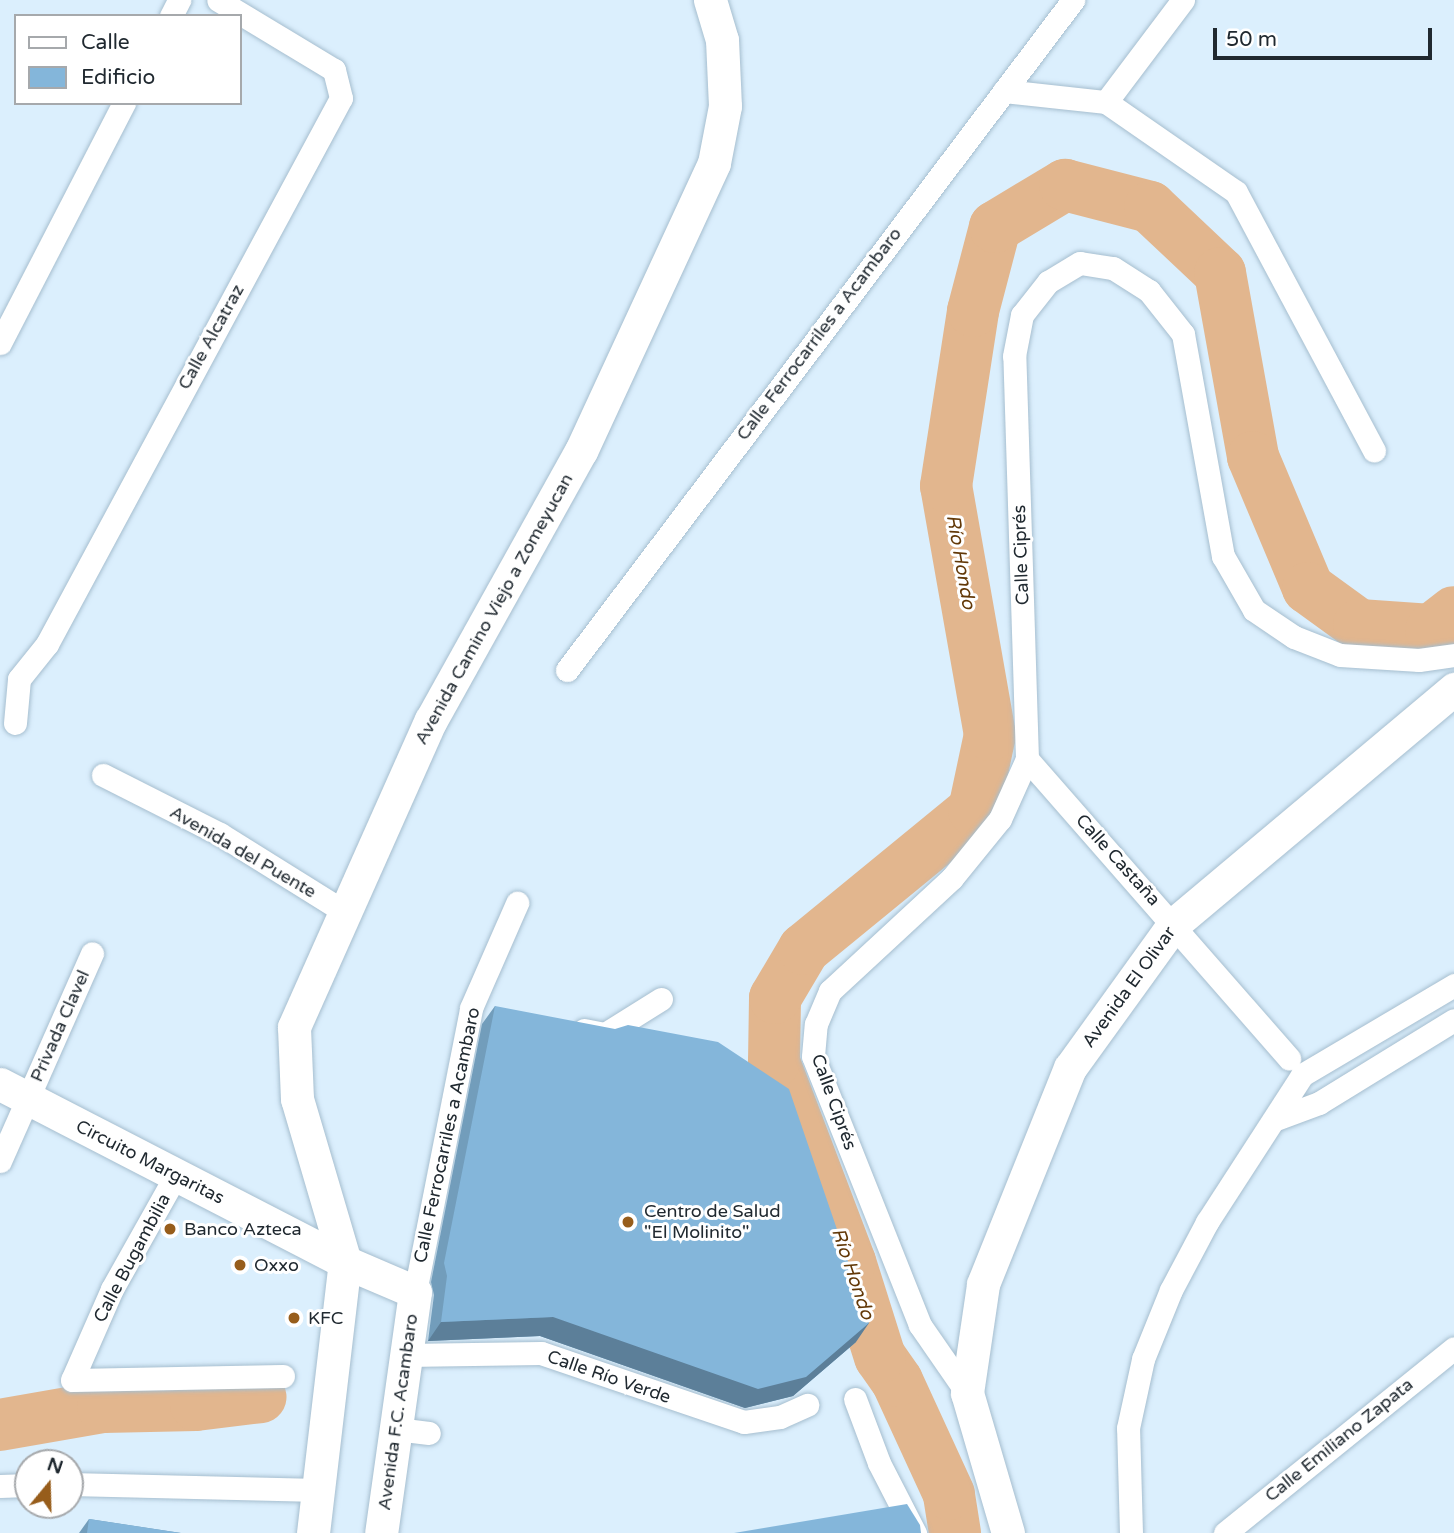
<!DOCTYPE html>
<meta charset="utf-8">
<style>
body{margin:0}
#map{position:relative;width:1454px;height:1533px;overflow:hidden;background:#dbeffd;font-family:"Varela Round",sans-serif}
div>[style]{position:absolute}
.river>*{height:52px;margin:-26px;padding:0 26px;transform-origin:26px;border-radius:26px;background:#e2b68e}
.roads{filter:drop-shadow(0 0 2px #a6becf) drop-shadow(0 0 2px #a6becf)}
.street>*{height:23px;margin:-11.5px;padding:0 11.5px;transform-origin:11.5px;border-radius:11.5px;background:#fff}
.secondary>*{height:33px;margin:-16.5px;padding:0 16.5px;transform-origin:16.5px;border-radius:16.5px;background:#fff}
.wall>*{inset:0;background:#729dbb}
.shaded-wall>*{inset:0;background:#5c7f99}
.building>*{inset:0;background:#84b6da}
.dots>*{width:19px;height:19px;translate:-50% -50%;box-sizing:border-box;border:4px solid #fff;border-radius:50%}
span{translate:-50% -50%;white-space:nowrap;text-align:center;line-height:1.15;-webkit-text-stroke:6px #fff;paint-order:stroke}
.street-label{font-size:18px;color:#202930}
.poi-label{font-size:18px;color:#202930}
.left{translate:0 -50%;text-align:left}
.water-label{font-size:19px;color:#623807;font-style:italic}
.legend{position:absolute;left:14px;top:14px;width:228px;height:91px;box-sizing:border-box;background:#fff;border:2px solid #a6a9ac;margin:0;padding:9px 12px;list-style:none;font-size:21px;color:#202930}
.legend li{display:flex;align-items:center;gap:14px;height:35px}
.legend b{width:35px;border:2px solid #a6a9ac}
.north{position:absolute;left:14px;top:1449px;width:70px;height:70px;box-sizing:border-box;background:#fff;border:2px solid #a6a9ac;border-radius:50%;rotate:19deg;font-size:19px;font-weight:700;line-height:28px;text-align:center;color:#202930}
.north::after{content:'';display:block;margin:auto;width:24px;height:32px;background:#975d1b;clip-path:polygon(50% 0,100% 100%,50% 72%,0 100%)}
.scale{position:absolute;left:1213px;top:28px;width:219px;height:32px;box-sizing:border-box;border:4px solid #202930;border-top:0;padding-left:9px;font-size:21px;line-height:24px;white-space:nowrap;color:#202930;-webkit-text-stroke:5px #fff;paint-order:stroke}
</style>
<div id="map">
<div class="river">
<i style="left:0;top:1425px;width:105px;rotate:-9.9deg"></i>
<i style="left:103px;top:1407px;width:93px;rotate:-1.2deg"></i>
<i style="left:196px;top:1405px;width:65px;rotate:-7deg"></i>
<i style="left:955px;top:1533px;width:39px;rotate:-99deg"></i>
<i style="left:949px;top:1494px;width:124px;rotate:-114.7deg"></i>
<i style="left:897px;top:1381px;width:29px;rotate:-125deg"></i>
<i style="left:880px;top:1357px;width:100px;rotate:-107.5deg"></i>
<i style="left:850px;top:1262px;width:214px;rotate:-110.8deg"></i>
<i style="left:774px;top:1062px;width:64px;rotate:-89.1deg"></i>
<i style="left:775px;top:998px;width:57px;rotate:-59.4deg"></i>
<i style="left:804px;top:949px;width:220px;rotate:-39.3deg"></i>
<i style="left:974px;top:810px;width:77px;rotate:-78deg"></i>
<i style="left:990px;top:735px;width:253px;rotate:-100deg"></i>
<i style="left:946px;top:486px;width:177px;rotate:-81.2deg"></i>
<i style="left:973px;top:311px;width:87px;rotate:-75.3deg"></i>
<i style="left:995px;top:227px;width:82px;rotate:-31deg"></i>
<i style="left:1065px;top:185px;width:88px;rotate:14.5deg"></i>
<i style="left:1150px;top:207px;width:96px;rotate:43.3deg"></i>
<i style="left:1220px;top:273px;width:187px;rotate:79.8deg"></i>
<i style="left:1253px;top:457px;width:142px;rotate:67.2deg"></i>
<i style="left:1308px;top:588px;width:63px;rotate:36deg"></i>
<i style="left:1359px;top:625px;width:72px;rotate:4deg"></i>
<i style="left:1431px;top:630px;width:29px;rotate:-38deg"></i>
</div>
<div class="roads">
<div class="street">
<i style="left:171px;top:16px;width:18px;rotate:-63deg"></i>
<i style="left:1004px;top:91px;width:103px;rotate:6.2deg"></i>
<i style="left:1106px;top:102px;width:158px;rotate:34.7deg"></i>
<i style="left:1236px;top:192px;width:293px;rotate:61.9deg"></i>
<i style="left:1106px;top:102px;width:128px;rotate:-53deg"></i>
<i style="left:0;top:343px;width:270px;rotate:-62.7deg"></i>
<i style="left:567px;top:670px;width:840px;rotate:-52.94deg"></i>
<i style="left:15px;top:723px;width:44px;rotate:-84.8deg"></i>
<i style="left:19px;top:679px;width:45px;rotate:-51.3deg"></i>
<i style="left:47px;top:644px;width:620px;rotate:-61.7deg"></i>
<i style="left:341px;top:98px;width:29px;rotate:-104deg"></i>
<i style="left:334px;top:70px;width:135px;rotate:-148.9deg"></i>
<i style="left:1027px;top:759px;width:398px;rotate:48.8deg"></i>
<i style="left:103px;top:775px;width:131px;rotate:26.8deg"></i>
<i style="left:220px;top:834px;width:147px;rotate:32deg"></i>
<i style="left:584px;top:1030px;width:21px;rotate:11deg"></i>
<i style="left:605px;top:1034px;width:66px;rotate:-32deg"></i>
<i style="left:1276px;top:1119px;width:46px;rotate:-20.4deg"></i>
<i style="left:1319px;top:1103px;width:158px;rotate:-31.6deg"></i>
<i style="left:0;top:1161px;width:227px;rotate:-66.1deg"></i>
<i style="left:176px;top:1175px;width:131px;rotate:119.3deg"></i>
<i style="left:112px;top:1289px;width:99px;rotate:113.7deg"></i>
<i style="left:72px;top:1380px;width:211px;rotate:-1.1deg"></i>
<i style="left:415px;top:1292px;width:289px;rotate:-78.8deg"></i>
<i style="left:471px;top:1008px;width:115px;rotate:-66.3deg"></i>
<i style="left:405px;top:1355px;width:136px;rotate:-0.8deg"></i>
<i style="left:541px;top:1353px;width:214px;rotate:18.8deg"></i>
<i style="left:744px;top:1422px;width:36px;rotate:-8deg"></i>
<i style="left:780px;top:1417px;width:30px;rotate:-24deg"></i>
<i style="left:967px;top:1393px;width:83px;rotate:-124.7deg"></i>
<i style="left:920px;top:1325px;width:289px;rotate:-111.7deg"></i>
<i style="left:813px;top:1056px;width:32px;rotate:-85deg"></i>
<i style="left:816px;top:1024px;width:36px;rotate:-67deg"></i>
<i style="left:830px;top:991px;width:166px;rotate:-42.8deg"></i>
<i style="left:952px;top:878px;width:76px;rotate:-50.9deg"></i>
<i style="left:1000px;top:819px;width:66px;rotate:-65.8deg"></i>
<i style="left:1027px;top:759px;width:403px;rotate:-91.8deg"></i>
<i style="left:1014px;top:356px;width:42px;rotate:-79deg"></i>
<i style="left:1022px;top:315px;width:42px;rotate:-51.8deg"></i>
<i style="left:1048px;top:282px;width:37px;rotate:-31deg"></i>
<i style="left:1080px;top:263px;width:33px;rotate:9deg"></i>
<i style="left:1113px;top:268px;width:43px;rotate:32.6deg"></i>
<i style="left:1149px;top:291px;width:55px;rotate:51.7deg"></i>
<i style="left:1183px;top:334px;width:226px;rotate:79.8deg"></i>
<i style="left:1223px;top:556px;width:62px;rotate:60.1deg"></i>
<i style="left:1254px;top:610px;width:48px;rotate:34deg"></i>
<i style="left:1294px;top:637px;width:49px;rotate:21.4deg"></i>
<i style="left:1340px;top:655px;width:79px;rotate:3.6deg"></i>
<i style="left:1419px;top:660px;width:35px;rotate:-8deg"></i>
<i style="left:855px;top:1399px;width:68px;rotate:69.4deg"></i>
<i style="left:879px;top:1463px;width:79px;rotate:62.8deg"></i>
<i style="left:396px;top:1429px;width:33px;rotate:7deg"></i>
<i style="left:70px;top:1484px;width:249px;rotate:1.4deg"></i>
<i style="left:0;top:1486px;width:28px;rotate:-2deg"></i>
<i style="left:1131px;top:1533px;width:105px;rotate:-91.6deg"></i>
<i style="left:1128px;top:1428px;width:71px;rotate:-77.7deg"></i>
<i style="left:1143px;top:1359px;width:74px;rotate:-67.9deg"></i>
<i style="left:1171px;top:1290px;width:77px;rotate:-62.1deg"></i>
<i style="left:1207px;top:1222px;width:175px;rotate:-57.1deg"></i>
<i style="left:1302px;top:1075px;width:177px;rotate:-30.6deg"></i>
<i style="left:1225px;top:1533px;width:294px;rotate:-38.9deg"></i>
</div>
<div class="secondary">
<i style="left:0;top:1084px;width:388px;rotate:27.3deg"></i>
<i style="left:345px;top:1262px;width:76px;rotate:23.2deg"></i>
<i style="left:415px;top:1292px;width:243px;rotate:98deg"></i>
<i style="left:313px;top:1533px;width:273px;rotate:-83.3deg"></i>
<i style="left:345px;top:1262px;width:170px;rotate:-106.4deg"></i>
<i style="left:297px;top:1099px;width:72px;rotate:-92.4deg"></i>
<i style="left:294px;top:1027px;width:336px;rotate:-66deg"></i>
<i style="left:431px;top:720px;width:308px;rotate:-60.9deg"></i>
<i style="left:581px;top:451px;width:317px;rotate:-65.2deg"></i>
<i style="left:714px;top:163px;width:58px;rotate:-79.1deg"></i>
<i style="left:725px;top:106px;width:66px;rotate:-92.6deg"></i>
<i style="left:722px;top:40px;width:42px;rotate:-106.7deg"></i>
<i style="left:1008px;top:1533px;width:146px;rotate:-106.3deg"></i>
<i style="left:967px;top:1393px;width:110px;rotate:-81.6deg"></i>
<i style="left:983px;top:1284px;width:233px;rotate:-68.1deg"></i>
<i style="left:1070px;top:1068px;width:178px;rotate:-54.2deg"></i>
<i style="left:1174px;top:924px;width:366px;rotate:-40deg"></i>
</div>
</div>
<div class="wall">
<i style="clip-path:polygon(495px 1006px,856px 1342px,793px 1396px,745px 1408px,540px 1336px,428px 1341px,434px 1295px,431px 1282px,482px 1024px)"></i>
<i style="clip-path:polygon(89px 1519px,181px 1533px,79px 1533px)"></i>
</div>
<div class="shaded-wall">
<i style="clip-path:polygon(553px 1317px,869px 1323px,856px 1342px,793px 1396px,745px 1408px,540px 1336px,428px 1341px,441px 1322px)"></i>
</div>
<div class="building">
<i style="clip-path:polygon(495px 1006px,615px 1029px,628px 1025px,718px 1042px,789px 1089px,869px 1323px,806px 1377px,758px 1389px,553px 1317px,441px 1322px,447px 1276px,444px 1263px)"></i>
<i style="clip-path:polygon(907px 1504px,920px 1525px,921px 1533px,734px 1533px)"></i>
<i style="clip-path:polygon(89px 1519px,181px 1533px,87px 1533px)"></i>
</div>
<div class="dots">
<i style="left:628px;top:1222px;background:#975d1b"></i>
<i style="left:170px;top:1229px;background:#975d1b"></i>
<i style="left:240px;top:1265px;background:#975d1b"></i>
<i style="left:294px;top:1318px;background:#975d1b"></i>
</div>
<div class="street-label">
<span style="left:819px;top:334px;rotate:-53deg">Calle Ferrocarriles a Acambaro</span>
<span style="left:211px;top:337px;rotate:-61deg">Calle Alcatraz</span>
<span style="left:1021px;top:555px;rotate:-92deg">Calle Ciprés</span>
<span style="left:494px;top:609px;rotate:-61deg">Avenida Camino Viejo a Zomeyucan</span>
<span style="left:243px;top:852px;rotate:30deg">Avenida del Puente</span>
<span style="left:1118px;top:860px;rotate:48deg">Calle Castaña</span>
<span style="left:1129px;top:987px;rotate:-54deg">Avenida El Olivar</span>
<span style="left:60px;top:1026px;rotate:-66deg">Privada Clavel</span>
<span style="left:834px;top:1102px;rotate:70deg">Calle Ciprés</span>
<span style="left:447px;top:1135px;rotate:-78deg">Calle Ferrocarriles a Acambaro</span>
<span style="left:150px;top:1162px;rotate:27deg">Circuito Margaritas</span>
<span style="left:132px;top:1258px;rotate:-62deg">Calle Bugambilia</span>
<span style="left:609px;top:1377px;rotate:19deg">Calle Río Verde</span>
<span style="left:398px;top:1412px;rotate:-82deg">Avenida F.C. Acambaro</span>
<span style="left:1339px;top:1440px;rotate:-39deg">Calle Emiliano Zapata</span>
</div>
<div class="poi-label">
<span class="left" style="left:644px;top:1222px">Centro de Salud<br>"El Molinito"</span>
<span class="left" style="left:184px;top:1229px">Banco Azteca</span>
<span class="left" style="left:254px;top:1265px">Oxxo</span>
<span class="left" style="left:308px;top:1318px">KFC</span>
</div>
<div class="water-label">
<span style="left:960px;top:562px;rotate:80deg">Río Hondo</span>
<span style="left:852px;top:1274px;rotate:71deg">Río Hondo</span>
</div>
<ul class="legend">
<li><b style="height:9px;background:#fff"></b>Calle</li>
<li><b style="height:19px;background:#84b6da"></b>Edificio</li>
</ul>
<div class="north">N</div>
<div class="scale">50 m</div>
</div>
